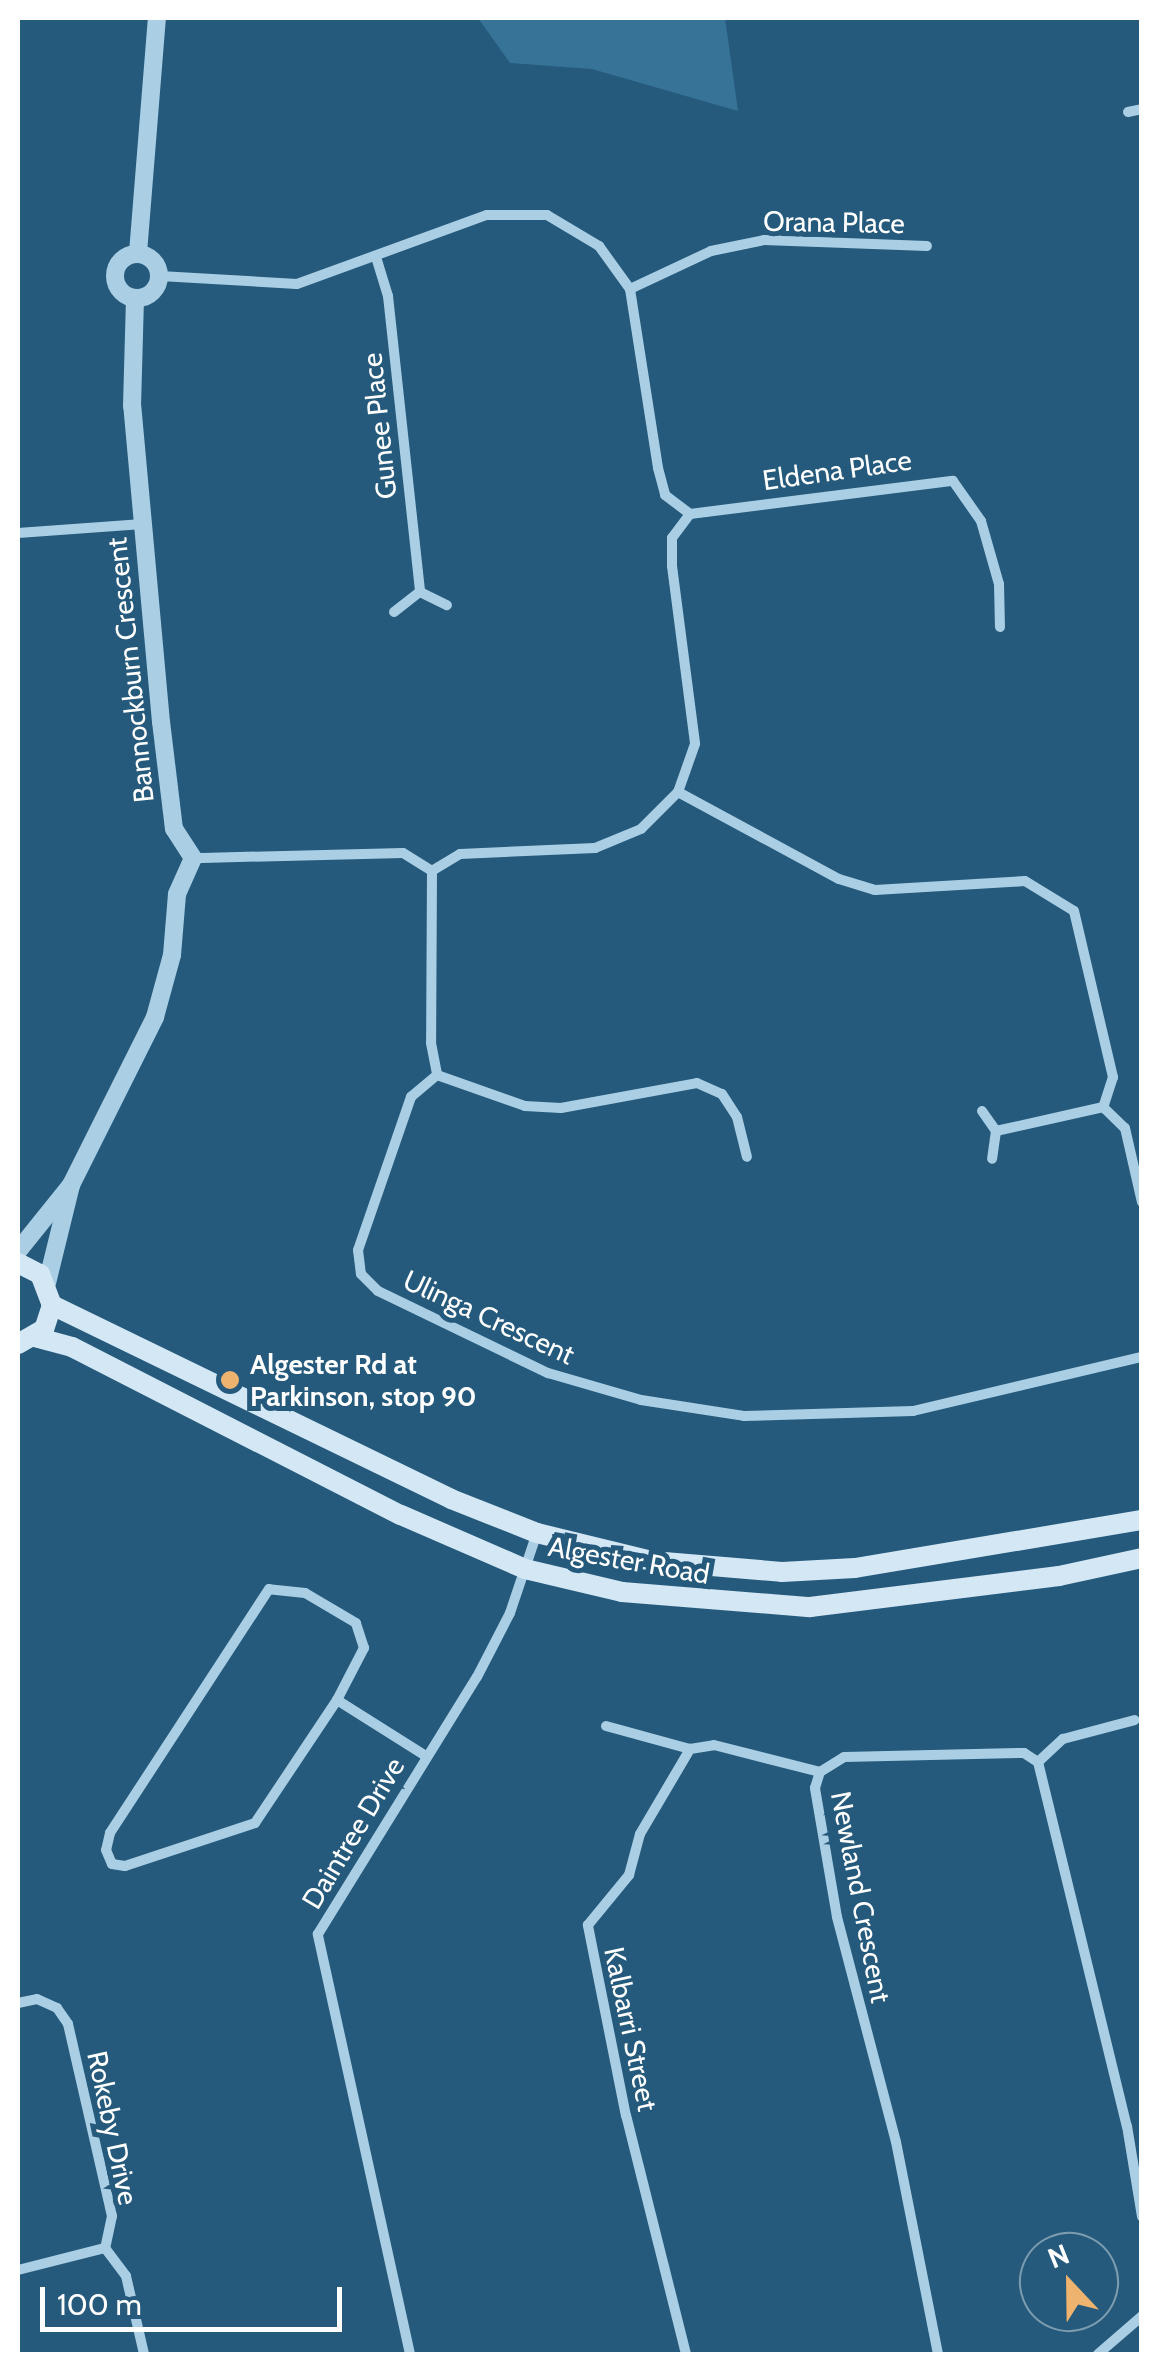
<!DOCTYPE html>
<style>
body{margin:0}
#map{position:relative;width:1159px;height:2372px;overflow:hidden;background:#255a7c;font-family:Cabin,sans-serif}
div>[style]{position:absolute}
.green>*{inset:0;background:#367397}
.minor>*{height:10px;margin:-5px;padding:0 5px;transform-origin:5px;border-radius:5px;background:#aacfe5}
.tertiary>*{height:18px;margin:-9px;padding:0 9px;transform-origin:9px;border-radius:9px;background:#aacfe5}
.tertiary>.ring{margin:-9px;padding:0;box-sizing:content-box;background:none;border:18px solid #aacfe5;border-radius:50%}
.secondary>*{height:20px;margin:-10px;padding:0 10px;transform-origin:10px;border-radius:10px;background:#d3e7f5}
.dots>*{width:28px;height:28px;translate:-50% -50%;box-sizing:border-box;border:5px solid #255a7c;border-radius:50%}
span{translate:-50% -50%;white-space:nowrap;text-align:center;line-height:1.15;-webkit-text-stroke:10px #255a7c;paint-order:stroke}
.street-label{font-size:28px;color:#fff}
.poi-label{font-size:28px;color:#fff;font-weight:700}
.left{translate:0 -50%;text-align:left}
.frame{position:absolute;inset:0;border:20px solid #fff;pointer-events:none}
.north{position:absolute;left:1019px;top:2232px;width:100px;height:100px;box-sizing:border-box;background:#255a7c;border:2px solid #7c9cb0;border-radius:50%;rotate:338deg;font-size:28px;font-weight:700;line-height:40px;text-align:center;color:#fff}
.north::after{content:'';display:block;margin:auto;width:35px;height:45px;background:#eeb36e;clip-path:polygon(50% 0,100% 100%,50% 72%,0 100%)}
.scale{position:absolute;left:40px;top:2287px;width:302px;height:45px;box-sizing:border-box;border:5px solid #fff;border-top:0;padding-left:12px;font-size:30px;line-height:35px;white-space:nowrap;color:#fff;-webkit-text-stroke:8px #255a7c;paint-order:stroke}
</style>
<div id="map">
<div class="green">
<i style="clip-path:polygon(478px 18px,725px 18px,738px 111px,592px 69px,510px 63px)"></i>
</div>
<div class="minor">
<i style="left:1128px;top:112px;width:14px;rotate:-12deg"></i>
<i style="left:376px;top:257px;width:41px;rotate:72.9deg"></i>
<i style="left:388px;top:296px;width:298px;rotate:83.8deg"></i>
<i style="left:160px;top:276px;width:137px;rotate:3.3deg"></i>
<i style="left:297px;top:284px;width:202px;rotate:-20deg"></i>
<i style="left:487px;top:215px;width:60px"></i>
<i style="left:547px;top:215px;width:61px;rotate:30.8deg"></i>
<i style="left:599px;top:246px;width:53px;rotate:54.2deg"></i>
<i style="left:630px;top:289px;width:181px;rotate:81.1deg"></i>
<i style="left:658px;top:468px;width:28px;rotate:75deg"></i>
<i style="left:665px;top:495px;width:31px;rotate:37deg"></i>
<i style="left:690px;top:514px;width:30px;rotate:127deg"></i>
<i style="left:672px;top:538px;width:28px;rotate:90deg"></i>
<i style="left:672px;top:566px;width:179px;rotate:82.6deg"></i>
<i style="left:695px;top:744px;width:51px;rotate:109.5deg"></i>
<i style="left:678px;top:792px;width:52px;rotate:135deg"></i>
<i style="left:641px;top:829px;width:50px;rotate:157.6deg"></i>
<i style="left:595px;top:848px;width:135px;rotate:177.5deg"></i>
<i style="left:460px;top:854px;width:33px;rotate:149deg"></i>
<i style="left:432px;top:871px;width:34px;rotate:-148deg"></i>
<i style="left:403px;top:853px;width:210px;rotate:178.6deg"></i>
<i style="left:630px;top:289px;width:89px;rotate:-25.1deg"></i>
<i style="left:711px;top:251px;width:54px;rotate:-11.7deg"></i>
<i style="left:764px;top:240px;width:163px;rotate:2.1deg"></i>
<i style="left:690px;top:514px;width:265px;rotate:-7.2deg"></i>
<i style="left:953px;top:481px;width:49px;rotate:55deg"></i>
<i style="left:981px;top:521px;width:66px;rotate:74.1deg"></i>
<i style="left:999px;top:584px;width:43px;rotate:88.7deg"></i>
<i style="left:18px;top:533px;width:125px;rotate:-4.1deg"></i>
<i style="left:394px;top:612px;width:33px;rotate:-38deg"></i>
<i style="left:420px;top:592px;width:30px;rotate:26deg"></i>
<i style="left:678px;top:792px;width:183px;rotate:28.4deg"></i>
<i style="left:839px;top:879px;width:38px;rotate:17deg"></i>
<i style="left:875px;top:890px;width:150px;rotate:-3.4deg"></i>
<i style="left:1025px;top:881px;width:57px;rotate:31.5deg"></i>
<i style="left:1074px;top:911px;width:171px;rotate:76.8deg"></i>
<i style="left:1113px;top:1077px;width:32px;rotate:108deg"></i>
<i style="left:1103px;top:1107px;width:30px;rotate:44deg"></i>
<i style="left:1125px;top:1128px;width:76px;rotate:77.1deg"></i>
<i style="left:432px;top:871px;width:172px;rotate:90.3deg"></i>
<i style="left:431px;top:1043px;width:33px;rotate:79deg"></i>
<i style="left:437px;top:1075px;width:34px;rotate:140deg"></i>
<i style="left:411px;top:1097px;width:162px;rotate:109.1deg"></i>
<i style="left:358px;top:1250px;width:24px;rotate:83deg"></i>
<i style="left:361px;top:1274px;width:24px;rotate:45deg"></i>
<i style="left:378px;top:1291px;width:189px;rotate:25.8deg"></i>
<i style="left:548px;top:1373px;width:97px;rotate:16.2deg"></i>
<i style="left:641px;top:1400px;width:104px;rotate:8.8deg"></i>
<i style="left:744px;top:1416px;width:169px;rotate:-1.7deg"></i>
<i style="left:913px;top:1411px;width:235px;rotate:-13.3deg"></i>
<i style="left:437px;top:1075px;width:93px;rotate:19.4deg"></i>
<i style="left:525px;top:1106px;width:36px;rotate:3deg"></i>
<i style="left:561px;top:1108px;width:138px;rotate:-10.4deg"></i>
<i style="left:697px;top:1083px;width:27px;rotate:24deg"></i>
<i style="left:722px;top:1094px;width:27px;rotate:57deg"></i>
<i style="left:737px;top:1117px;width:41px;rotate:76deg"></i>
<i style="left:982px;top:1111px;width:24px;rotate:55deg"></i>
<i style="left:996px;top:1131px;width:28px;rotate:98deg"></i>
<i style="left:996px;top:1131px;width:110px;rotate:-12.6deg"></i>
<i style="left:337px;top:1700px;width:59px;rotate:-62.6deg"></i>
<i style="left:364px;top:1648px;width:26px;rotate:-108deg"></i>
<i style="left:356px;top:1623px;width:59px;rotate:-149.5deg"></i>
<i style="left:305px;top:1593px;width:36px;rotate:-174deg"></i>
<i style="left:269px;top:1589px;width:291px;rotate:123.1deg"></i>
<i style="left:110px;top:1833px;width:17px;rotate:103deg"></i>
<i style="left:106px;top:1850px;width:15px;rotate:67deg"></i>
<i style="left:112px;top:1864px;width:13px;rotate:9deg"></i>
<i style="left:125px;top:1866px;width:137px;rotate:-18.3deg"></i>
<i style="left:255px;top:1823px;width:148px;rotate:-56.3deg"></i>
<i style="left:337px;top:1700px;width:105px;rotate:32.2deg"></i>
<i style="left:606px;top:1726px;width:87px;rotate:15.3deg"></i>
<i style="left:1038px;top:1762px;width:34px;rotate:-43deg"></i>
<i style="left:1063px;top:1739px;width:74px;rotate:-14.8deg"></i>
<i style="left:18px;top:2003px;width:19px;rotate:-12deg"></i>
<i style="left:37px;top:1999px;width:22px;rotate:24deg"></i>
<i style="left:57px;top:2008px;width:19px;rotate:55deg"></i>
<i style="left:68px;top:2024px;width:197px;rotate:77.1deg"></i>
<i style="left:112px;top:2216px;width:33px;rotate:102deg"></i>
<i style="left:105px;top:2248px;width:35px;rotate:53deg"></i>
<i style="left:126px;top:2276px;width:80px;rotate:77deg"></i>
<i style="left:18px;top:2270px;width:90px;rotate:-14.2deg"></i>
<i style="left:410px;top:2354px;width:430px;rotate:-102.4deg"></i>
<i style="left:318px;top:1934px;width:302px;rotate:-58.3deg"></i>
<i style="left:477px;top:1677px;width:72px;rotate:-62.7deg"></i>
<i style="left:510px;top:1613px;width:84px;rotate:-71.4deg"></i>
<i style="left:686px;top:2354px;width:245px;rotate:-104.1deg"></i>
<i style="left:626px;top:2116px;width:195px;rotate:-101.3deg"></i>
<i style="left:588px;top:1925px;width:65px;rotate:-50.6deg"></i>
<i style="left:629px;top:1875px;width:42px;rotate:-75deg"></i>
<i style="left:640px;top:1834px;width:99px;rotate:-59.5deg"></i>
<i style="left:690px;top:1749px;width:24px;rotate:-9deg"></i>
<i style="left:714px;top:1745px;width:109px;rotate:14.3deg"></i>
<i style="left:938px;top:2354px;width:216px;rotate:-101.2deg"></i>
<i style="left:896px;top:2142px;width:233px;rotate:-104.7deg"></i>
<i style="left:837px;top:1917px;width:131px;rotate:-99.7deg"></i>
<i style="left:815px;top:1788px;width:17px;rotate:-73deg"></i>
<i style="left:820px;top:1772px;width:28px;rotate:-32deg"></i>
<i style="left:844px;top:1757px;width:180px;rotate:-1.3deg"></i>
<i style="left:1024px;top:1753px;width:17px;rotate:33deg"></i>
<i style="left:1038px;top:1762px;width:375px;rotate:76.3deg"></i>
<i style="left:1127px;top:2126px;width:92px;rotate:80.6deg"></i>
<i style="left:1098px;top:2354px;width:58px;rotate:-40.8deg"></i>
</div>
<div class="tertiary">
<i style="left:138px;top:253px;width:236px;rotate:-85.4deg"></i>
<i class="ring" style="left:115px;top:254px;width:26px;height:26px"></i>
<i style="left:18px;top:1251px;width:85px;rotate:-51.2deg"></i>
<i style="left:71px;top:1185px;width:188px;rotate:-63.4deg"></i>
<i style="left:155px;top:1017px;width:64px;rotate:-74.7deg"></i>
<i style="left:172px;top:955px;width:61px;rotate:-85.3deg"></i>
<i style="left:177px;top:894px;width:39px;rotate:-66deg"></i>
<i style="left:193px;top:858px;width:35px;rotate:-123deg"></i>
<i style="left:174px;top:829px;width:108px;rotate:-96.9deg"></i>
<i style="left:161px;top:722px;width:317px;rotate:-95.2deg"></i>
<i style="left:132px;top:406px;width:108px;rotate:-88.4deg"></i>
<i style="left:47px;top:1283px;width:101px;rotate:-76.2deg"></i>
</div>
<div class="secondary">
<i style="left:18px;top:1263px;width:25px;rotate:27deg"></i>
<i style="left:40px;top:1274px;width:33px;rotate:69deg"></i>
<i style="left:52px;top:1305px;width:25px;rotate:108deg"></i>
<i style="left:44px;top:1329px;width:30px;rotate:150deg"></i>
<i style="left:52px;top:1305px;width:444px;rotate:25.9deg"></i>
<i style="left:451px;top:1499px;width:92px;rotate:21.6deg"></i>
<i style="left:537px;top:1533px;width:118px;rotate:13.7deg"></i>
<i style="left:652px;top:1561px;width:130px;rotate:4.8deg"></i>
<i style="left:782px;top:1572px;width:73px;rotate:-3.1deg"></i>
<i style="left:855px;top:1568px;width:291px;rotate:-9.5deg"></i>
<i style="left:35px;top:1337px;width:38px;rotate:15deg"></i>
<i style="left:72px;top:1347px;width:369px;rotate:27.1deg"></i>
<i style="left:401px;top:1515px;width:135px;rotate:23.5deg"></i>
<i style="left:525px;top:1569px;width:100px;rotate:13.3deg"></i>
<i style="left:622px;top:1592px;width:189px;rotate:4.6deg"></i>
<i style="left:810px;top:1607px;width:251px;rotate:-7.1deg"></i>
<i style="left:1059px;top:1576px;width:85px;rotate:-12.2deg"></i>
</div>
<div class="dots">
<i style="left:230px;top:1380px;background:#eeb36e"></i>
</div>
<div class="street-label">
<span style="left:834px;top:222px;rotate:1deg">Orana Place</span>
<span style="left:379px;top:426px;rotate:-96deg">Gunee Place</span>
<span style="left:837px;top:470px;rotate:-8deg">Eldena Place</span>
<span style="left:130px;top:670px;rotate:-96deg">Bannockburn Crescent</span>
<span style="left:489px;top:1317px;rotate:25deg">Ulinga Crescent</span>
<span style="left:629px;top:1560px;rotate:10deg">Algester Road</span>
<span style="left:353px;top:1833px;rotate:-59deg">Daintree Drive</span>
<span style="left:861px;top:1897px;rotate:79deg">Newland Crescent</span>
<span style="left:631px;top:2029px;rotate:78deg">Kalbarri Street</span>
<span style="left:113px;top:2128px;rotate:78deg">Rokeby Drive</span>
</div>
<div class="poi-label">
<span class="left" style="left:250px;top:1380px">Algester Rd at<br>Parkinson, stop 90</span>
</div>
<div class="frame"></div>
<div class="north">N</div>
<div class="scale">100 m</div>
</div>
